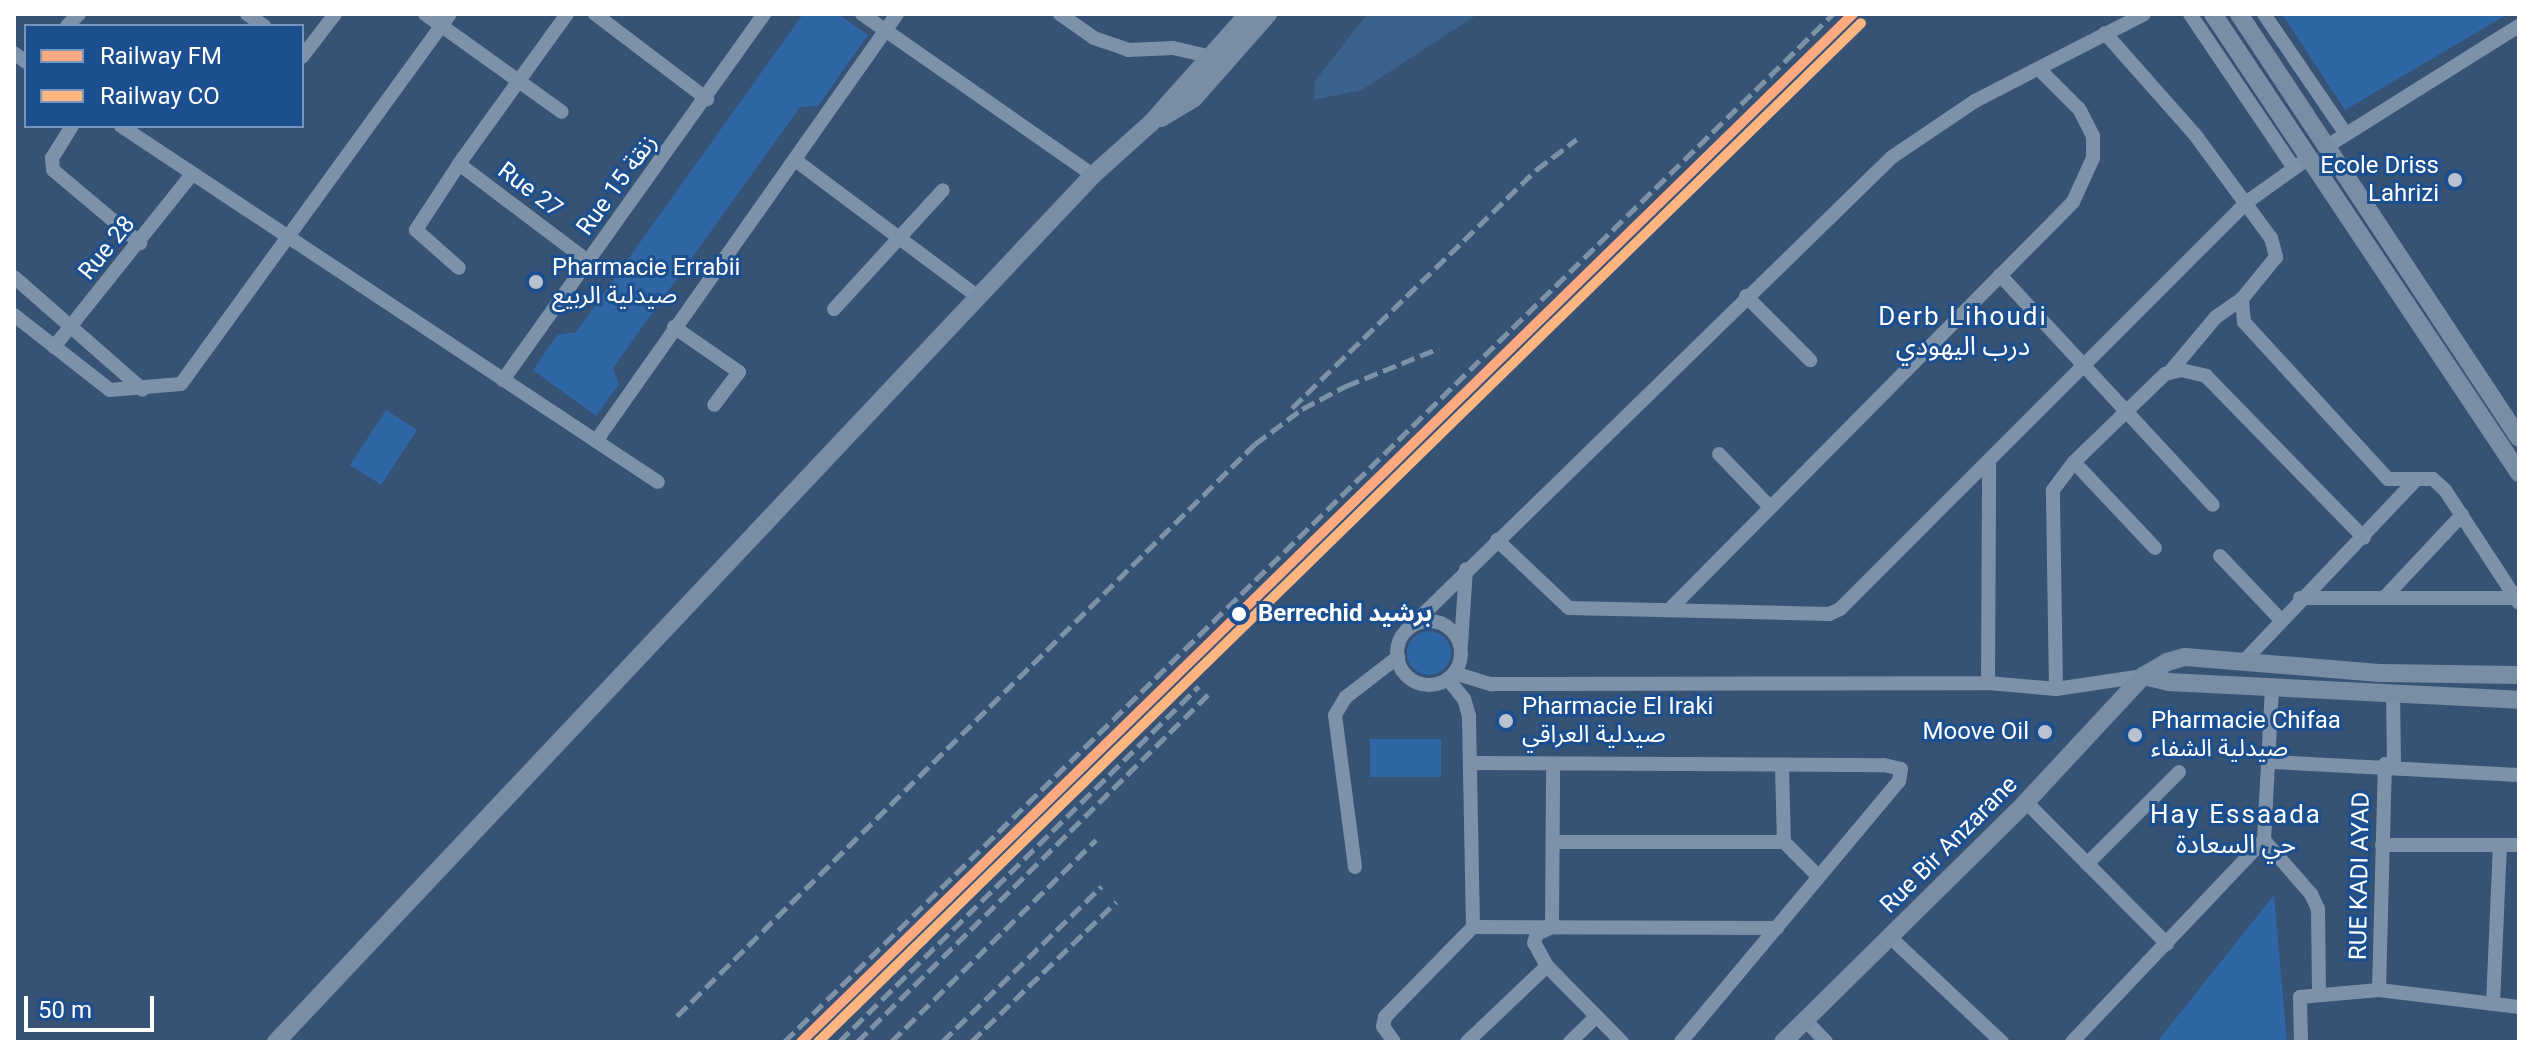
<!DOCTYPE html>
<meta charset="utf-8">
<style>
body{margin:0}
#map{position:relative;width:2533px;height:1056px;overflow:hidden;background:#365274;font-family:Roboto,"Noto Sans Arabic",sans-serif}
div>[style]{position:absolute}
.green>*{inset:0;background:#2f66a5}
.round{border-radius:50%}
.water>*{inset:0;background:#3b618d}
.street>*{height:14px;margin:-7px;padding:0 7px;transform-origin:7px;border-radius:7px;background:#7d92a8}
.street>.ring{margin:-7px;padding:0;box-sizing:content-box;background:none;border:14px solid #7d92a8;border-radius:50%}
.secondary>*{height:18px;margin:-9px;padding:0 9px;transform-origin:9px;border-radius:9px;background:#798da4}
.rail>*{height:5px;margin-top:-2.5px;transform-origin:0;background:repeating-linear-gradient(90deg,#7e92a7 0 14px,transparent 0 20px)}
.rail-1>*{height:10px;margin:-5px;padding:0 5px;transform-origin:5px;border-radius:5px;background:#ffa980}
.rail-2>*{height:10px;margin:-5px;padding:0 5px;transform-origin:5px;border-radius:5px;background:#ffb580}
.dots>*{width:22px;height:22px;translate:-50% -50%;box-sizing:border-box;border:4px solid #1b4f8f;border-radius:50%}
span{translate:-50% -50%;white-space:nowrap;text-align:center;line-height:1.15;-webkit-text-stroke:6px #1b4f8f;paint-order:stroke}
.poi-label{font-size:24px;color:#fff}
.right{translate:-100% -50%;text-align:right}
.left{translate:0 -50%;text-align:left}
.street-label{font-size:24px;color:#fff}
.stop-label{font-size:24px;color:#fff;font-weight:700}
.neighbourhood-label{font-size:26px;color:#fff;letter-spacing:2px}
.frame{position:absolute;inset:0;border:16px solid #fff;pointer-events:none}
.legend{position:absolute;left:24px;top:24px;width:280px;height:104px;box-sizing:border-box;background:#1b4f8f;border:2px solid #7695bc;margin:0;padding:10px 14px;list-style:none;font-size:24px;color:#fff}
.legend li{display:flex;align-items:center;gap:16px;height:40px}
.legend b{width:40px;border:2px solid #7695bc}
.scale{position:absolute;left:24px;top:996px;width:130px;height:36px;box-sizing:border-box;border:4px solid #fff;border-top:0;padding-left:10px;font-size:24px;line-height:28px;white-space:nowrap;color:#fff;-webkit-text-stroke:6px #1b4f8f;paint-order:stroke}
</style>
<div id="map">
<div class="green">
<i style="clip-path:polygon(803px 14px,838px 14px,868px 35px,818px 106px,800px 107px,613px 368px,619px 384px,596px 416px,533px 370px,557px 335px,576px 332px)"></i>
<i style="clip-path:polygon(2282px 14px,2508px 14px,2345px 110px)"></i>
<i style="clip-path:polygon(386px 410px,417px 430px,381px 485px,350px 465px)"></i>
<i class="round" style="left:1407px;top:631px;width:44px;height:44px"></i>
<i style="clip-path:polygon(1370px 739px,1441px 739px,1441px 777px,1370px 777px)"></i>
<i style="clip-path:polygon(2274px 895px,2287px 1042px,2157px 1042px)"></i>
</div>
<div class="water">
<i style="clip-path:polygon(1367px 14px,1478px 14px,1362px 90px,1314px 100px,1315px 81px)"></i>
</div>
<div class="street">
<i style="left:247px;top:14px;width:21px;rotate:35deg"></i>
<i style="left:425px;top:14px;width:168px;rotate:35.6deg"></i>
<i style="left:567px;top:14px;width:185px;rotate:125.8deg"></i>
<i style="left:459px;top:164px;width:163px;rotate:37deg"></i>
<i style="left:595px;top:14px;width:141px;rotate:37.2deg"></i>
<i style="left:862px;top:14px;width:282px;rotate:34.9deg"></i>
<i style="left:1060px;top:14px;width:42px;rotate:35.2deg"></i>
<i style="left:1094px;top:38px;width:36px;rotate:19deg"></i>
<i style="left:1128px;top:50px;width:45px;rotate:-2.5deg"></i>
<i style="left:1173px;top:48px;width:39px;rotate:13deg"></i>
<i style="left:2190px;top:14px;width:186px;rotate:56deg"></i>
<i style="left:2264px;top:14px;width:145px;rotate:55.7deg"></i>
<i style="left:67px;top:26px;width:17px;rotate:-45deg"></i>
<i style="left:2105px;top:33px;width:137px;rotate:48.5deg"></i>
<i style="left:2196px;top:136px;width:127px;rotate:53.7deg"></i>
<i style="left:2271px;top:238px;width:20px;rotate:75deg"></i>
<i style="left:2276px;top:257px;width:54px;rotate:129deg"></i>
<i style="left:2242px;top:299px;width:23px;rotate:85deg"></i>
<i style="left:2244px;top:322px;width:213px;rotate:47.5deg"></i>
<i style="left:2388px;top:479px;width:45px"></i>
<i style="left:2433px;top:479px;width:16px;rotate:43deg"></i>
<i style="left:2445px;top:490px;width:135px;rotate:56.8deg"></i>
<i style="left:14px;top:53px;width:15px;rotate:37deg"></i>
<i style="left:302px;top:57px;width:54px;rotate:-52.5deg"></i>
<i style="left:72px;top:126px;width:38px;rotate:122deg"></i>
<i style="left:52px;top:158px;width:12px;rotate:85deg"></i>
<i style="left:53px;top:170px;width:114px;rotate:40deg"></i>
<i style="left:121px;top:126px;width:644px;rotate:33.54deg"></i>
<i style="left:2329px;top:145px;width:224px;rotate:-32.1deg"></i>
<i style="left:795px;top:160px;width:229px;rotate:36.8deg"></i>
<i style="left:459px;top:164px;width:79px;rotate:123.1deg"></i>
<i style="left:416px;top:230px;width:57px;rotate:41.5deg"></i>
<i style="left:2000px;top:275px;width:313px;rotate:47.2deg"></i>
<i style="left:14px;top:277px;width:171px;rotate:41.2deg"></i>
<i style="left:1746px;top:296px;width:91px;rotate:45deg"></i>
<i style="left:834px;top:309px;width:161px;rotate:-47.5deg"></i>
<i style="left:14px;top:315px;width:122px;rotate:38deg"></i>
<i style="left:110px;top:390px;width:71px;rotate:-4.8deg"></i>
<i style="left:181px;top:384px;width:457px;rotate:-54deg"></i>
<i style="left:674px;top:327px;width:79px;rotate:34.7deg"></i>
<i style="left:739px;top:372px;width:41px;rotate:127.1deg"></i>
<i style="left:54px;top:347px;width:221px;rotate:-51.4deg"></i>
<i style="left:2169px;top:373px;width:73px;rotate:-50deg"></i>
<i style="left:2216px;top:317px;width:32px;rotate:-35deg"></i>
<i style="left:503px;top:380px;width:450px;rotate:-54.5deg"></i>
<i style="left:596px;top:441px;width:522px;rotate:-54.82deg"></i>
<i style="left:1719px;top:454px;width:74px;rotate:46.1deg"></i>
<i style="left:2074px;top:462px;width:118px;rotate:46.7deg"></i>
<i style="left:1497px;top:540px;width:99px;rotate:43.4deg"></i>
<i style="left:1569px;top:608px;width:260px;rotate:1.3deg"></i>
<i style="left:1829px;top:614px;width:12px;rotate:-24deg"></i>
<i style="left:1840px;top:609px;width:576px;rotate:-45deg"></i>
<i style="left:2247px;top:202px;width:77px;rotate:-35.5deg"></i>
<i style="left:2220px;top:556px;width:87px;rotate:46.4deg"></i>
<i style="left:2300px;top:598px;width:216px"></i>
<i style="left:2384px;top:598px;width:114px;rotate:-46.8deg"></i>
<i style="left:1671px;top:608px;width:571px;rotate:-45.28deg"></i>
<i style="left:2073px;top:202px;width:48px;rotate:-65.6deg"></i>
<i style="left:2093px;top:158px;width:22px;rotate:-90deg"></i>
<i style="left:2093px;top:136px;width:30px;rotate:-117deg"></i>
<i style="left:2079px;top:109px;width:57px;rotate:-135deg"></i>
<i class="ring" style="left:1397px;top:621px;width:50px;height:50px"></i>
<i style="left:1407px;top:630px;width:677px;rotate:-44.28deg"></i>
<i style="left:1892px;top:157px;width:100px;rotate:-34deg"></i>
<i style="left:1975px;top:101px;width:190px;rotate:-27.2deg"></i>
<i style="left:1461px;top:644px;width:75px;rotate:-86.2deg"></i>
<i style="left:2245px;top:660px;width:250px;rotate:-46.5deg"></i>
<i style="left:1454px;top:673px;width:39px;rotate:17deg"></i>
<i style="left:1491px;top:684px;width:497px;rotate:-0.1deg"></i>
<i style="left:1988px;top:683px;width:68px;rotate:5deg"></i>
<i style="left:2056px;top:689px;width:88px;rotate:-8.5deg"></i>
<i style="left:1988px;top:683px;width:222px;rotate:-89.7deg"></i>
<i style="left:2056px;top:689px;width:199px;rotate:-90.9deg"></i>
<i style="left:2053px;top:490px;width:35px;rotate:-53deg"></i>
<i style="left:2074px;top:462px;width:127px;rotate:-44deg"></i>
<i style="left:2165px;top:374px;width:16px;rotate:-14deg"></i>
<i style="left:2181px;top:370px;width:26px;rotate:13deg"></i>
<i style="left:2206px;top:376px;width:226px;rotate:45.7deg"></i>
<i style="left:2393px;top:692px;width:73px;rotate:89.2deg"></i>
<i style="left:2272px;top:762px;width:247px;rotate:3deg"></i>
<i style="left:1471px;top:763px;width:413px;rotate:0.3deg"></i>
<i style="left:1884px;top:765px;width:17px;rotate:13deg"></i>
<i style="left:1901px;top:769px;width:12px;rotate:99deg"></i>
<i style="left:1899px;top:781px;width:340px;rotate:129.9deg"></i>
<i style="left:1782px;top:767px;width:75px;rotate:88.5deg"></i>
<i style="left:2026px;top:802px;width:200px;rotate:45.2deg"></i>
<i style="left:2264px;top:840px;width:72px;rotate:49deg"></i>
<i style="left:2311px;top:894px;width:17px;rotate:65deg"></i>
<i style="left:2318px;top:909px;width:86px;rotate:89.3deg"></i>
<i style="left:1553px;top:842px;width:231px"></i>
<i style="left:1784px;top:842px;width:48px;rotate:45deg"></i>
<i style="left:2382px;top:845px;width:137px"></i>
<i style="left:2087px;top:864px;width:130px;rotate:-45deg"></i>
<i style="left:1355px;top:867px;width:153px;rotate:-97.5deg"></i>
<i style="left:1335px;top:715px;width:21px;rotate:-59deg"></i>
<i style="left:1346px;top:697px;width:66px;rotate:-37.6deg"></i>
<i style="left:1473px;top:927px;width:304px;rotate:0.2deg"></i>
<i style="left:1890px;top:937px;width:154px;rotate:43.2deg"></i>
<i style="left:1547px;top:966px;width:107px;rotate:45.4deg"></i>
<i style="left:2379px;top:990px;width:226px;rotate:-88.5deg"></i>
<i style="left:2493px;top:1004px;width:158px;rotate:-87.5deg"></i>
<i style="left:1805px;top:1020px;width:30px;rotate:46deg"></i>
<i style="left:1394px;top:1042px;width:19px;rotate:-125deg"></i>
<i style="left:1383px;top:1026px;width:9px;rotate:-77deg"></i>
<i style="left:1385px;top:1017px;width:126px;rotate:-45.6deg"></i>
<i style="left:1473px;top:927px;width:211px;rotate:-91.1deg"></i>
<i style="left:1469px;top:716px;width:18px;rotate:-106deg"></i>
<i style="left:1464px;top:699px;width:26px;rotate:-129deg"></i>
<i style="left:1467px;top:1042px;width:110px;rotate:-43.5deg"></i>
<i style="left:1547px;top:966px;width:26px;rotate:-119deg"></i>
<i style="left:1534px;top:943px;width:9px;rotate:-72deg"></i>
<i style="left:1537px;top:934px;width:17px;rotate:-25deg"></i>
<i style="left:1552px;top:927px;width:160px;rotate:-89.6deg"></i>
<i style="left:1570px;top:1042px;width:37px;rotate:-44deg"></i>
<i style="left:2072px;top:1042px;width:279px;rotate:-46.5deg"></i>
<i style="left:2264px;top:840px;width:154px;rotate:-87deg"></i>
<i style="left:2301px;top:1042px;width:45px;rotate:-91.3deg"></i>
<i style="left:2300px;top:997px;width:79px;rotate:-5.1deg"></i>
<i style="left:2379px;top:990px;width:141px;rotate:6.9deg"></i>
</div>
<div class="secondary">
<i style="left:2213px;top:14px;width:552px;rotate:56.31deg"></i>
<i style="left:2239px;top:14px;width:508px;rotate:56.56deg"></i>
<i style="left:1161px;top:118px;width:39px;rotate:-31deg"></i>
<i style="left:1194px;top:98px;width:112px;rotate:-48.6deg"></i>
<i style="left:2143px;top:676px;width:26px;rotate:13deg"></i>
<i style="left:2168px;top:682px;width:351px;rotate:2.9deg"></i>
<i style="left:276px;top:1042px;width:1191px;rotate:-46.7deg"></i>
<i style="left:1093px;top:175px;width:78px;rotate:-41.9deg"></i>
<i style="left:1151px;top:123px;width:146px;rotate:-48.3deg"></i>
<i style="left:1783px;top:1042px;width:342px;rotate:-44.6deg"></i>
<i style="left:2026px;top:802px;width:172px;rotate:-47.1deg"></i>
<i style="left:2143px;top:676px;width:28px;rotate:-30deg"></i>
<i style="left:2167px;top:662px;width:19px;rotate:-16deg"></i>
<i style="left:2185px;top:657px;width:195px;rotate:4.7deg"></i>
<i style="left:2379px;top:673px;width:140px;rotate:0.8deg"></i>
</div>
<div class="rail">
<i style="left:1292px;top:408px;width:341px;rotate:-44.3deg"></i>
<i style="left:1536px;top:170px;width:51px;rotate:-37.1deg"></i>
<i style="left:677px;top:1016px;width:813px;rotate:-44.7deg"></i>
<i style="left:1255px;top:444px;width:59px;rotate:-36.7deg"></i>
<i style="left:1302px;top:409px;width:50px;rotate:-27.6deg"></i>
<i style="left:1346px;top:386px;width:100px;rotate:-22.2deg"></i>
<i style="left:784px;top:1042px;width:1469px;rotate:-44.42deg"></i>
<i style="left:821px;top:1042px;width:148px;rotate:-44.2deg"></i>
<i style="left:839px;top:1042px;width:506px;rotate:-44.68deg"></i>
<i style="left:857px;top:1042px;width:494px;rotate:-44.7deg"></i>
<i style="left:891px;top:1042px;width:288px;rotate:-44.6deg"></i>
<i style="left:942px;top:1042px;width:223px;rotate:-44.3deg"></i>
<i style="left:971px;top:1042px;width:202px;rotate:-44deg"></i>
</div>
<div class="rail-1">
<i style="left:801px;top:1042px;width:1471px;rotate:-44.34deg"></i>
</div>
<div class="rail-2">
<i style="left:818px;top:1042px;width:1458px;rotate:-44.33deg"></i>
</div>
<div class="dots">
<i style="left:2455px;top:180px;background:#b9c2ce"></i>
<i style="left:536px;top:282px;background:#b9c2ce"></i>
<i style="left:1239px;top:614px;background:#fff"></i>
<i style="left:1506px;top:721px;background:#b9c2ce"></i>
<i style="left:2045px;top:732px;background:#b9c2ce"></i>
<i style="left:2135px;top:735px;background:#b9c2ce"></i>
</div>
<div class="poi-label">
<span class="right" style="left:2439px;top:180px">Ecole Driss<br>Lahrizi</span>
<span class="left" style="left:552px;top:282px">Pharmacie Errabii<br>صيدلية الربيع</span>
<span class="left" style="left:1522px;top:721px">Pharmacie El Iraki<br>صيدلية العراقي</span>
<span class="left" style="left:2151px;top:735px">Pharmacie Chifaa<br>صيدلية الشفاء</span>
<span class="right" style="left:2029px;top:732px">Moove Oil</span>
</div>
<div class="street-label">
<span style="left:617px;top:185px;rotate:-54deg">Rue 15 زنقة</span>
<span style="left:530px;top:190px;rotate:37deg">Rue 27</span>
<span style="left:107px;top:248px;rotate:-51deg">Rue 28</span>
<span style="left:1949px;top:845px;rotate:-45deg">Rue Bir Anzarane</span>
<span style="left:2360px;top:876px;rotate:-89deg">RUE KADI AYAD</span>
</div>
<div class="stop-label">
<span class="left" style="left:1258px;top:614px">Berrechid برشيد</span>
</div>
<div class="neighbourhood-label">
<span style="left:1963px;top:332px">Derb Lihoudi<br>درب اليهودي</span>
<span style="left:2236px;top:830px">Hay Essaada<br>حي السعادة</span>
</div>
<div class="frame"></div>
<ul class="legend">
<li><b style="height:10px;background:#ffa980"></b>Railway FM</li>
<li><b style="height:10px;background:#ffb580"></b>Railway CO</li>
</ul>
<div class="scale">50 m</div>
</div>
